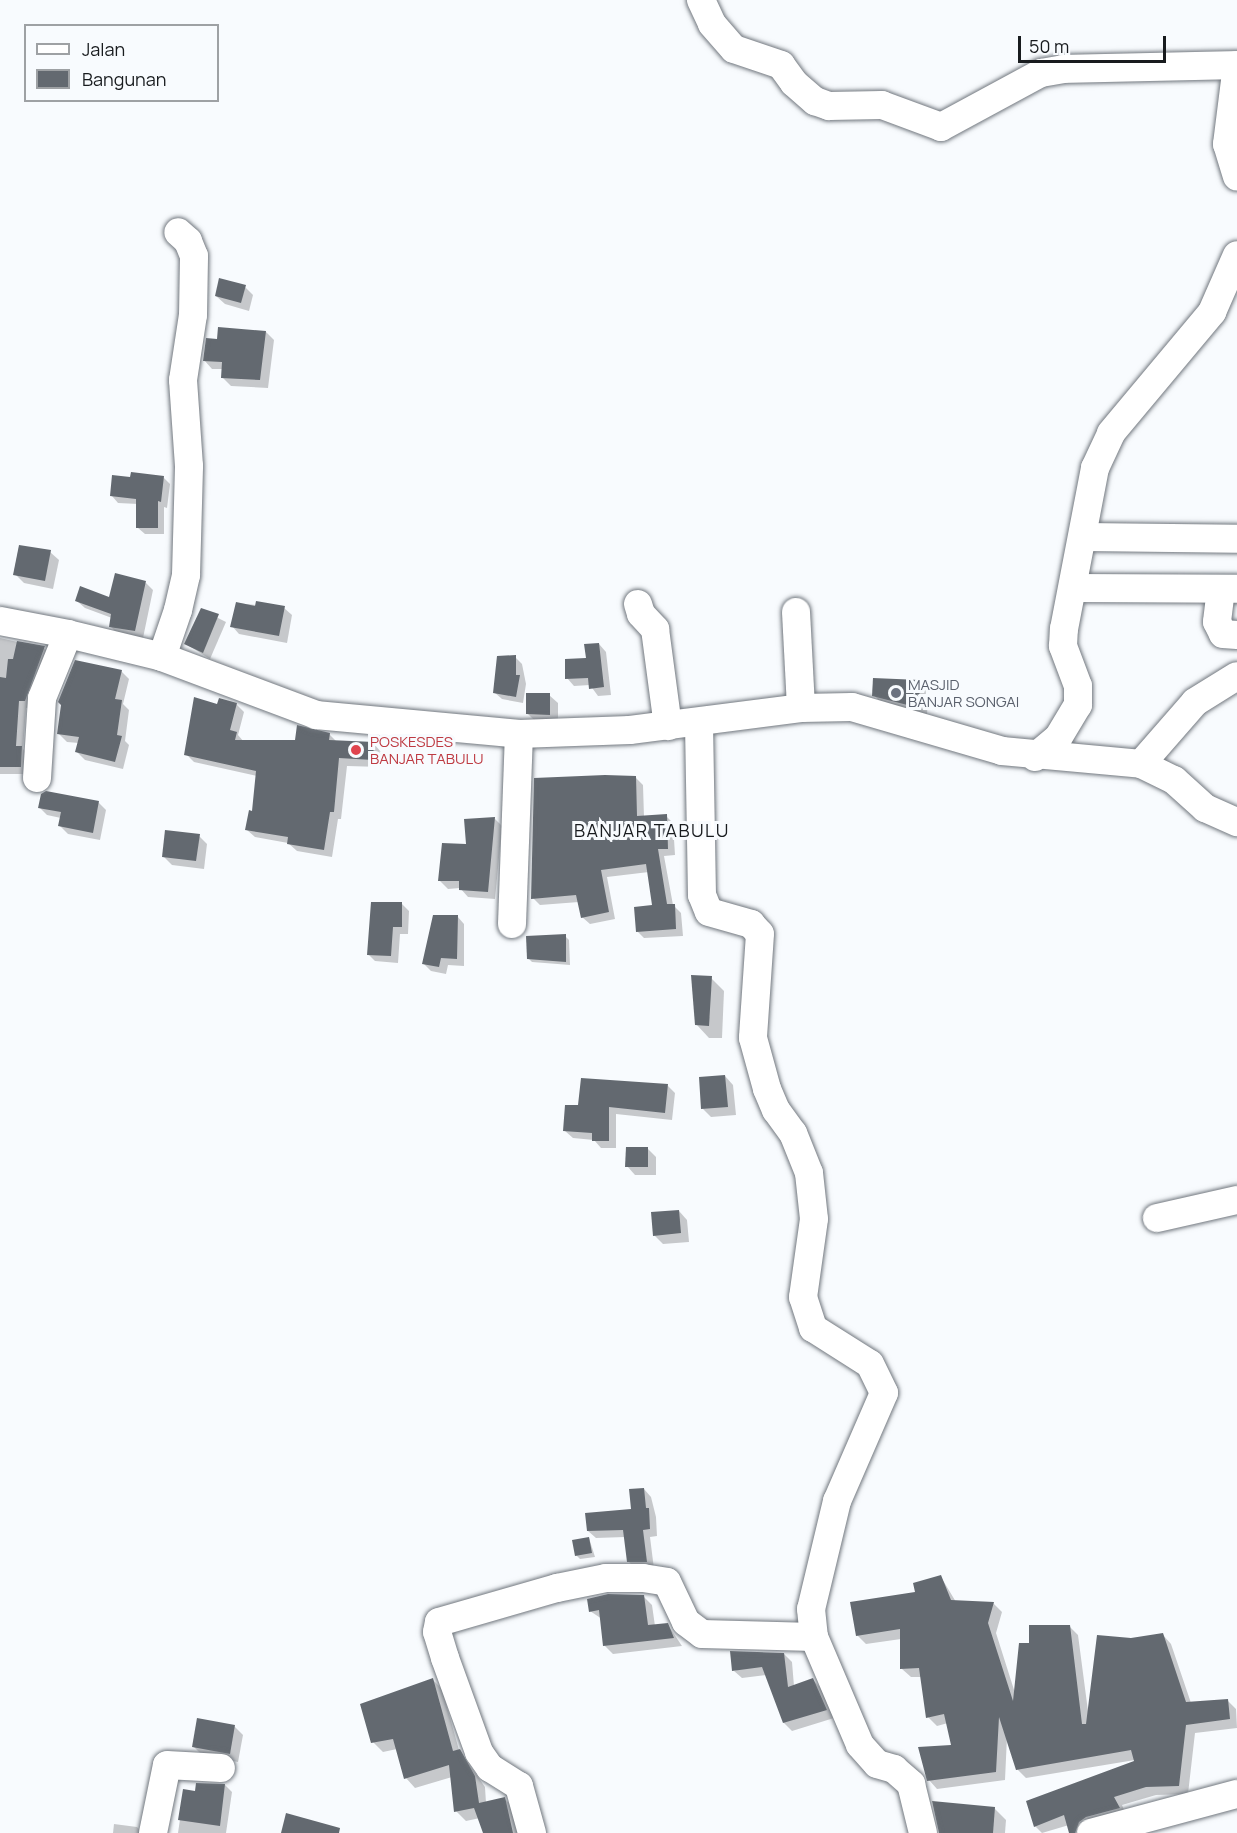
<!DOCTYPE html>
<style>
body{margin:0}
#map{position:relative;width:1237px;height:1833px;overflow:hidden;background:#f8fbfe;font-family:Manrope,sans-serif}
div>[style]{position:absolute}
.shadow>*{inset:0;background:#0003}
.building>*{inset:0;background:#636970}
.roads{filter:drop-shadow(0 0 2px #71777e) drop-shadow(0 0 2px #71777e)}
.minor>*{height:28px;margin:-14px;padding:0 14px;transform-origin:14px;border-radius:14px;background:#fff}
.dots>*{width:16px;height:16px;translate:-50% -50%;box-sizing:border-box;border:3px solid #f8fbfe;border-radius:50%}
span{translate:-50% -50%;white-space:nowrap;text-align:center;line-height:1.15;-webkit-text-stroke:6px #f8fbfe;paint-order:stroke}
.worship-label{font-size:15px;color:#5b616d}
.left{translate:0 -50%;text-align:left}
.health-label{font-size:15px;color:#be3a42}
.quarter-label{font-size:18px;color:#181b1e;letter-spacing:1.5px}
.legend{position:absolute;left:24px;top:24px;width:195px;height:78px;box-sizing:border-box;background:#f8fbfe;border:2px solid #9ea1a4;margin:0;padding:8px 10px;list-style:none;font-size:18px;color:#181b1e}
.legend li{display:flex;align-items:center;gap:12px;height:30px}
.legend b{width:30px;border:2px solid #9ea1a4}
.scale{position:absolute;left:1018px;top:36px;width:148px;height:27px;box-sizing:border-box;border:3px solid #181b1e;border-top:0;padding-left:8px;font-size:18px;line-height:21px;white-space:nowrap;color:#181b1e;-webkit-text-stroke:4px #f8fbfe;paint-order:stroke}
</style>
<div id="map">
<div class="shadow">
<i style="clip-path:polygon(245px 287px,253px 295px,249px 311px,225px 304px,216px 296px)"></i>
<i style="clip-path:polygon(266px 332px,274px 340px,268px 388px,231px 386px,223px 378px,223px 369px,212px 369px,204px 360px,218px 340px)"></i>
<i style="clip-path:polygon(163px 477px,170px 484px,167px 508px,164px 507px,164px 534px,145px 534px,138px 528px,138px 504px,118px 503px,112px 496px)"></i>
<i style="clip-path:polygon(50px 552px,59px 560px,53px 589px,24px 583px,15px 574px)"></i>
<i style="clip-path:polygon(146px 583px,153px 590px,143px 638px,118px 634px,110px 626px,112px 618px,85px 608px,77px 601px,110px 599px)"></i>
<i style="clip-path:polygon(237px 603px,284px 608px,292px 615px,287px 643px,239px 634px,232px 626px)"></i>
<i style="clip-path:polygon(202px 610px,226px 622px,210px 659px,186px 644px)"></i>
<i style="clip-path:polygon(0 638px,44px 648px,52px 655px,33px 708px,26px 708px,23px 749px,29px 755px,28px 774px,0 774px)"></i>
<i style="clip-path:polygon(599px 644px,606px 652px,611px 695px,598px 696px,590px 685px,574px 686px,567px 678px)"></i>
<i style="clip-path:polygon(515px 657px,522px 664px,526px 684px,523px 703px,502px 699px,494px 692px)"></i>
<i style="clip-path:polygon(121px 671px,129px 679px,123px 704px,129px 710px,125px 741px,129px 745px,123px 769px,85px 760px,77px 752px,79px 743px,67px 742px,59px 734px)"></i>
<i style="clip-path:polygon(919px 681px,928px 690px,927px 716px,882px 704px,874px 695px)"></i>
<i style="clip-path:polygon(549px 695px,558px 703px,558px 723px,536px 722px,528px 714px)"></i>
<i style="clip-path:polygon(236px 704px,244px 712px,238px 735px,244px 742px,297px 741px,329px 734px,337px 742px,374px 744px,381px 752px,381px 767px,347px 766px,341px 819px,338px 819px,332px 857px,297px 851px,288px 843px,255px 837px,247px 830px,254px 813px,257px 776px,194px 762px,186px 754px,219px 706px)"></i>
<i style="clip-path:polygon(636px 778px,643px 785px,644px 817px,666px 816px,673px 823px,675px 855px,664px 856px,673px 905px,681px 913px,683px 936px,644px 938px,637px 931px,654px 907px,649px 872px,607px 877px,615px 919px,590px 924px,582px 917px,579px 902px,540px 905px,533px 898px)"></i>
<i style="clip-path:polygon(98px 802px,106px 810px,100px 840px,68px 834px,60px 826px,61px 818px,47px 815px,39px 807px)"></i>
<i style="clip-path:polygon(494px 818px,502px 826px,495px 899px,468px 897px,460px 888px,448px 889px,440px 881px)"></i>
<i style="clip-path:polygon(199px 836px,207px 844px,204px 869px,172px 865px,163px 856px)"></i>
<i style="clip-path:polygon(402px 904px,409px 911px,408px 934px,400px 934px,398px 963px,375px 961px,368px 954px)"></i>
<i style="clip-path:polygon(457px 916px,464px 924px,464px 966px,448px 965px,446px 974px,431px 971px,424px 964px)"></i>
<i style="clip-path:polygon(565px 936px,569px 940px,570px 965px,532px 962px,528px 958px)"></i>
<i style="clip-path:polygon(711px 978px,724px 991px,722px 1038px,709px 1038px,696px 1024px)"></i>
<i style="clip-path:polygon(725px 1076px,733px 1085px,736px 1115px,711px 1117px,703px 1109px)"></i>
<i style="clip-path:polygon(668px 1086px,675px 1093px,672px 1120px,616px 1114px,616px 1148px,601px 1148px,594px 1140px,573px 1138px,565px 1131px,580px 1107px)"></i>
<i style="clip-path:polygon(648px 1149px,656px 1157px,656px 1175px,635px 1175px,627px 1166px)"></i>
<i style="clip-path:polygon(679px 1211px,687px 1220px,689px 1242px,663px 1244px,654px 1235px)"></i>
<i style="clip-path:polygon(644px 1489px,651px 1497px,656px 1517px,657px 1536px,650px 1537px,654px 1569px,636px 1569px,628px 1561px,625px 1537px,596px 1538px,588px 1531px,633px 1510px)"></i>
<i style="clip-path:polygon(589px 1538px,595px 1557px,580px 1559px,576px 1555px)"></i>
<i style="clip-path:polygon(941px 1577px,956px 1602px,993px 1603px,1002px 1612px,996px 1633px,1015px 1693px,1030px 1645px,1069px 1626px,1078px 1635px,1088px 1711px,1131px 1639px,1163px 1635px,1171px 1644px,1191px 1703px,1227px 1700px,1236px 1709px,1237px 1728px,1195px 1733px,1188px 1794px,1156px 1795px,1122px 1805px,1127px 1817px,1087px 1833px,1071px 1833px,1069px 1825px,1042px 1833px,1035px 1826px,1141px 1759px,1026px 1778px,1017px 1769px,1007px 1737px,1005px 1780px,937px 1789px,929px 1780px,953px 1747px,948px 1723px,937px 1726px,928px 1717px,921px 1677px,911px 1677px,902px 1669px,901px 1639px,866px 1644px,857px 1635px)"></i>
<i style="clip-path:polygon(643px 1596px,652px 1605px,655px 1626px,668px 1625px,682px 1646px,613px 1654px,604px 1645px,602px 1619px,590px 1611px)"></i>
<i style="clip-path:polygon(784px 1654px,792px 1662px,794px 1686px,813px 1680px,821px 1688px,834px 1718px,792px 1731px,784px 1723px,767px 1675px,742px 1678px,734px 1671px)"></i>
<i style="clip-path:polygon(433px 1680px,442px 1689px,459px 1750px,485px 1787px,486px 1803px,504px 1798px,514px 1808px,520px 1833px,485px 1833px,480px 1818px,466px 1821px,456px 1811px,452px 1777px,415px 1788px,406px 1778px,397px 1749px,383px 1752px,373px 1742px)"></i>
<i style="clip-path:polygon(234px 1726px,243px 1735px,238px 1762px,202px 1755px,194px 1747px)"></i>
<i style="clip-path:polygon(225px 1785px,232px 1792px,226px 1833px,178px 1833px,184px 1791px,197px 1792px)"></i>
<i style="clip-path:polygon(994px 1808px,1006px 1820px,1005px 1833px,940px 1833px)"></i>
<i style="clip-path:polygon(114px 1824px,137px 1827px,143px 1833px,113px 1833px)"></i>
</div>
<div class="building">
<i style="clip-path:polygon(219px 278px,246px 285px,241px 303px,215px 296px)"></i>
<i style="clip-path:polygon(218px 327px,266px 331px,260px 380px,221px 378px,222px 362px,203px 361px,206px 338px,217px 339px)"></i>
<i style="clip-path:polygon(131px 472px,164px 476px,161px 502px,158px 501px,158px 528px,136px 528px,136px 499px,110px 496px,112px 475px,130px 477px)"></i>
<i style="clip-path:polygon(19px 545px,51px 550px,45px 581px,13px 575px)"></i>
<i style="clip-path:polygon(115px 573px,146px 581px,135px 631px,109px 627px,111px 614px,75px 601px,80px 586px,109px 597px)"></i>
<i style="clip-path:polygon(256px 601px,285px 606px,279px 636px,230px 627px,236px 602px,255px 606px)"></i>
<i style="clip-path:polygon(201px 608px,219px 614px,203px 653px,184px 644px)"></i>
<i style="clip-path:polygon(17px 641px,45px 646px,25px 701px,19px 701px,16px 746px,22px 746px,21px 767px,0 767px,0 677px,6px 678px,8px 659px,13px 659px)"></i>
<i style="clip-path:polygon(599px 643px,604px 687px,589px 689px,588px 678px,565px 679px,565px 659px,586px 658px,584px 644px)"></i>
<i style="clip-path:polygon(516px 655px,516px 675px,520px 675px,516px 697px,493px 693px,497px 656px)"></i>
<i style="clip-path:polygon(75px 660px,122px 670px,115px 699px,122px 700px,117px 735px,122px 736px,115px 762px,75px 752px,79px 737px,57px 734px,61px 705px,58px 702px)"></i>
<i style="clip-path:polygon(873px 678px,920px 680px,919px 708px,872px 696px)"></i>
<i style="clip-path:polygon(526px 693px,550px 693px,550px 715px,526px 714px)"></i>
<i style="clip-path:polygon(194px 697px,217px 704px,219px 698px,237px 703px,230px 730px,237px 732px,235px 740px,295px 740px,297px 725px,330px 733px,329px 740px,374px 742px,373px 760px,339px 758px,334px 812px,330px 812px,324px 850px,287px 844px,288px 837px,245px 830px,249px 810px,252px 811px,256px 771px,184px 755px)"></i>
<i style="clip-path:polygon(605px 775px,636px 776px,637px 816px,667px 814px,668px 849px,658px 849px,667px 904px,675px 904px,676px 929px,636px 932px,634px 907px,652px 905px,646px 864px,601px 870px,609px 912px,581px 918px,576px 895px,531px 899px,534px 778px)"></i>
<i style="clip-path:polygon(46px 791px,99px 801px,93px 833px,58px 826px,61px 812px,38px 808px,41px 794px)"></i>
<i style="clip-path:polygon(495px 817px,488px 892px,459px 890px,459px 881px,438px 881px,442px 843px,466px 844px,464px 819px)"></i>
<i style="clip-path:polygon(165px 830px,200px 834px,196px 861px,162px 857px)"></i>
<i style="clip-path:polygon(371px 902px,402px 902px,402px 927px,393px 927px,391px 956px,367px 955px)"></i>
<i style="clip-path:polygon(433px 915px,458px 915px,457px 959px,441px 958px,439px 967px,422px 964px)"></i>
<i style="clip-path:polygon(566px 934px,566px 962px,527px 959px,526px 936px)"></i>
<i style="clip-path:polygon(691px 975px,712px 976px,709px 1026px,695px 1025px)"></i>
<i style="clip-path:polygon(725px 1075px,728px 1107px,701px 1109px,699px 1077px)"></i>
<i style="clip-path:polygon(581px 1078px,668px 1084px,665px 1113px,609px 1107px,609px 1141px,592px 1141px,592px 1133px,563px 1131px,565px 1105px,578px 1105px)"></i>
<i style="clip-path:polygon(626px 1147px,648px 1147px,648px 1167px,625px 1167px)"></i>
<i style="clip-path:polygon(679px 1210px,681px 1233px,653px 1236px,651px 1212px)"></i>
<i style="clip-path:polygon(644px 1488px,646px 1508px,649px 1508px,650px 1529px,643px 1530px,647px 1562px,627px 1562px,623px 1530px,587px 1531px,585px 1513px,631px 1509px,629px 1489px)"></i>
<i style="clip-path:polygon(589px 1537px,592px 1553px,575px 1556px,572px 1540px)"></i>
<i style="clip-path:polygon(941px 1575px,951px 1600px,994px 1602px,988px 1623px,1013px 1701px,1019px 1643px,1029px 1643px,1029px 1625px,1070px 1625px,1082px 1724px,1086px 1724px,1097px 1635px,1131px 1638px,1163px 1633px,1186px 1702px,1228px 1699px,1230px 1719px,1186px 1725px,1179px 1786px,1146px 1787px,1114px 1797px,1120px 1808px,1086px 1817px,1079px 1822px,1075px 1833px,1069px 1833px,1064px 1815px,1034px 1827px,1026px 1801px,1134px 1761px,1131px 1750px,1016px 1770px,999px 1717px,996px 1772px,927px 1781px,918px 1747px,951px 1745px,944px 1714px,926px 1718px,919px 1668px,900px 1669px,900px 1629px,856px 1636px,850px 1602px,915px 1592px,913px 1583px)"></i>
<i style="clip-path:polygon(608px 1594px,644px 1595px,648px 1625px,668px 1623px,674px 1638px,603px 1646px,599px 1610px,589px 1612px,587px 1599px)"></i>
<i style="clip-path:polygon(730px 1651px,784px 1653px,788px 1687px,813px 1678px,827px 1710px,783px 1723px,762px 1667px,732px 1671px)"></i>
<i style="clip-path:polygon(433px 1678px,453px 1751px,460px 1749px,475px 1776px,479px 1803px,505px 1797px,513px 1833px,483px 1833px,474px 1808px,454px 1812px,449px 1765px,404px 1779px,393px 1739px,371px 1743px,360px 1704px)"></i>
<i style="clip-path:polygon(197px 1718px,235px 1725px,230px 1754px,192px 1747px)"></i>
<i style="clip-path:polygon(196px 1783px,225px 1784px,220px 1826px,178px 1820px,183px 1789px,195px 1791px)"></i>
<i style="clip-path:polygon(932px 1801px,995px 1807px,993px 1833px,939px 1833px)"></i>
<i style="clip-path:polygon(286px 1813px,340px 1828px,339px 1833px,281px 1833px)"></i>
</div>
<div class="roads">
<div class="minor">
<i style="left:701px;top:0;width:26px;rotate:65deg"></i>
<i style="left:712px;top:24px;width:33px;rotate:49deg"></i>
<i style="left:734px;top:49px;width:50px;rotate:18.8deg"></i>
<i style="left:781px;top:65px;width:22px;rotate:54deg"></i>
<i style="left:794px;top:83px;width:28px;rotate:41deg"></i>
<i style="left:815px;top:101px;width:15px;rotate:20deg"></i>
<i style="left:829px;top:106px;width:53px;rotate:-1.1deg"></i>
<i style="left:882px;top:105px;width:63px;rotate:20.4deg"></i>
<i style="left:941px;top:127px;width:114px;rotate:-28.4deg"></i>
<i style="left:1041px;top:73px;width:22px;rotate:-10deg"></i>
<i style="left:1063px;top:69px;width:174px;rotate:-1.3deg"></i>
<i style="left:1237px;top:65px;width:80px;rotate:97.2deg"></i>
<i style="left:1227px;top:144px;width:34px;rotate:73deg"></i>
<i style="left:1084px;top:537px;width:153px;rotate:0.7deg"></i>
<i style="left:1073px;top:588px;width:164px;rotate:0.3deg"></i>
<i style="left:1221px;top:589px;width:33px;rotate:97deg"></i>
<i style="left:1217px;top:622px;width:13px;rotate:63deg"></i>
<i style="left:1223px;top:634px;width:14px;rotate:4deg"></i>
<i style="left:638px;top:604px;width:10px;rotate:73deg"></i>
<i style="left:641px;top:614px;width:21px;rotate:47deg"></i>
<i style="left:655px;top:629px;width:98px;rotate:82.4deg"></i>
<i style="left:796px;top:612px;width:96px;rotate:87deg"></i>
<i style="left:0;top:621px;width:69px;rotate:10.8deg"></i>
<i style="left:162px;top:657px;width:165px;rotate:20.6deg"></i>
<i style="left:316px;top:715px;width:204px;rotate:5.3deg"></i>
<i style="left:699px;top:724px;width:171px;rotate:89deg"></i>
<i style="left:702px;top:895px;width:18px;rotate:68deg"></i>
<i style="left:709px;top:912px;width:44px;rotate:15.9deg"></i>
<i style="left:751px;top:924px;width:13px;rotate:48deg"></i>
<i style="left:760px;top:934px;width:104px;rotate:93.9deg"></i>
<i style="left:753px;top:1038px;width:53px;rotate:74.6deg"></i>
<i style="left:767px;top:1089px;width:23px;rotate:67deg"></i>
<i style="left:776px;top:1110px;width:29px;rotate:54deg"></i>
<i style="left:793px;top:1133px;width:43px;rotate:68.2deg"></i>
<i style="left:809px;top:1173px;width:46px;rotate:83.8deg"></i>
<i style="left:814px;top:1219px;width:79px;rotate:98deg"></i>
<i style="left:803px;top:1297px;width:33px;rotate:72deg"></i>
<i style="left:813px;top:1328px;width:67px;rotate:32.3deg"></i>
<i style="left:870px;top:1364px;width:32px;rotate:64deg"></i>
<i style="left:884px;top:1393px;width:118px;rotate:113.5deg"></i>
<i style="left:837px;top:1501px;width:111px;rotate:103.5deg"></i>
<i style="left:811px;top:1609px;width:28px;rotate:84deg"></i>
<i style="left:1035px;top:757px;width:30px;rotate:-40deg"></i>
<i style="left:1058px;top:738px;width:39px;rotate:-59deg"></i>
<i style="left:1078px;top:705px;width:19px;rotate:-90deg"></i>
<i style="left:1078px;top:686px;width:43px;rotate:-110.6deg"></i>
<i style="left:1063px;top:646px;width:17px;rotate:-87deg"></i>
<i style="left:1064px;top:629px;width:164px;rotate:-79.1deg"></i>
<i style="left:1095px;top:468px;width:38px;rotate:-65deg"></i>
<i style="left:1111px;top:433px;width:158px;rotate:-50.1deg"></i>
<i style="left:1212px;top:312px;width:62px;rotate:-66.3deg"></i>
<i style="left:1141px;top:764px;width:82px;rotate:-48.9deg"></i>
<i style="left:1195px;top:702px;width:49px;rotate:-31.8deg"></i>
<i style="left:37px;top:778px;width:80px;rotate:-86.4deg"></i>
<i style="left:42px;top:698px;width:69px;rotate:-67.9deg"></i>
<i style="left:68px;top:634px;width:97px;rotate:13.7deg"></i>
<i style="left:162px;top:657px;width:50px;rotate:-71.2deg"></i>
<i style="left:178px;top:610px;width:36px;rotate:-77deg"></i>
<i style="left:186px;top:575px;width:109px;rotate:-88.4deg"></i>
<i style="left:189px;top:466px;width:86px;rotate:-94deg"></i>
<i style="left:183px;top:380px;width:66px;rotate:-81.3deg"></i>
<i style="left:193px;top:315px;width:59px;rotate:-89deg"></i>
<i style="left:194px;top:256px;width:16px;rotate:-112deg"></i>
<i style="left:188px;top:241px;width:13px;rotate:-138deg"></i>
<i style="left:512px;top:924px;width:190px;rotate:-87.9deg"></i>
<i style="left:519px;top:734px;width:111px;rotate:-2.1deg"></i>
<i style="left:630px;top:730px;width:172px;rotate:-7.3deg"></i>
<i style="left:801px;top:708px;width:51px;rotate:-1.1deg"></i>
<i style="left:852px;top:707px;width:156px;rotate:16.3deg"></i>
<i style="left:1002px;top:751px;width:140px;rotate:5.3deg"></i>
<i style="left:1141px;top:764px;width:37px;rotate:26deg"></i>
<i style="left:1174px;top:780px;width:42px;rotate:42.1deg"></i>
<i style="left:1205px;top:808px;width:35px;rotate:24deg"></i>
<i style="left:1157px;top:1218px;width:82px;rotate:-12.7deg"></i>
<i style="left:153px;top:1833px;width:69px;rotate:-78.4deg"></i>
<i style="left:167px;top:1765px;width:54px;rotate:3.2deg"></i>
<i style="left:532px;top:1833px;width:49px;rotate:-105.5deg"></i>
<i style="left:519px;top:1786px;width:34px;rotate:-148deg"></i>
<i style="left:490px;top:1768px;width:19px;rotate:-125deg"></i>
<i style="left:479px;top:1752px;width:100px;rotate:-109.9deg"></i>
<i style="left:445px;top:1658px;width:27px;rotate:-107deg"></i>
<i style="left:437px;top:1632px;width:10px;rotate:-79deg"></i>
<i style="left:439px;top:1622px;width:123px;rotate:-16.1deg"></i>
<i style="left:557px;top:1588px;width:50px;rotate:-11.5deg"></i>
<i style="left:606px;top:1578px;width:37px"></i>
<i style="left:643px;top:1578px;width:24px;rotate:9deg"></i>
<i style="left:667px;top:1582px;width:44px;rotate:64.6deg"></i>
<i style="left:686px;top:1622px;width:20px;rotate:37deg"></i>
<i style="left:702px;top:1634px;width:112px;rotate:1.5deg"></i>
<i style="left:814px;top:1637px;width:117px;rotate:66.9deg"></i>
<i style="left:860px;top:1745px;width:25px;rotate:48deg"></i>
<i style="left:877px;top:1764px;width:18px;rotate:16deg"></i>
<i style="left:894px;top:1769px;width:23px;rotate:41deg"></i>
<i style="left:911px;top:1784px;width:50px;rotate:76.2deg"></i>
<i style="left:1091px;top:1833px;width:151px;rotate:-15deg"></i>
</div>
</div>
<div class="dots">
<i style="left:896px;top:693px;background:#6b7280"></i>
<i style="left:356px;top:750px;background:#e0444e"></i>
</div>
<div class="worship-label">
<span class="left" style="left:908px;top:693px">MASJID<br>BANJAR SONGAI</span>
</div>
<div class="health-label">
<span class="left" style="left:370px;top:750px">POSKESDES<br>BANJAR TABULU</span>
</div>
<div class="quarter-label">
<span style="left:652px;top:830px">BANJAR TABULU</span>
</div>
<ul class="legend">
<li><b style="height:8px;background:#fff"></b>Jalan</li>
<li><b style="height:16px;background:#636970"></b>Bangunan</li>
</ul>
<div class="scale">50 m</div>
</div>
